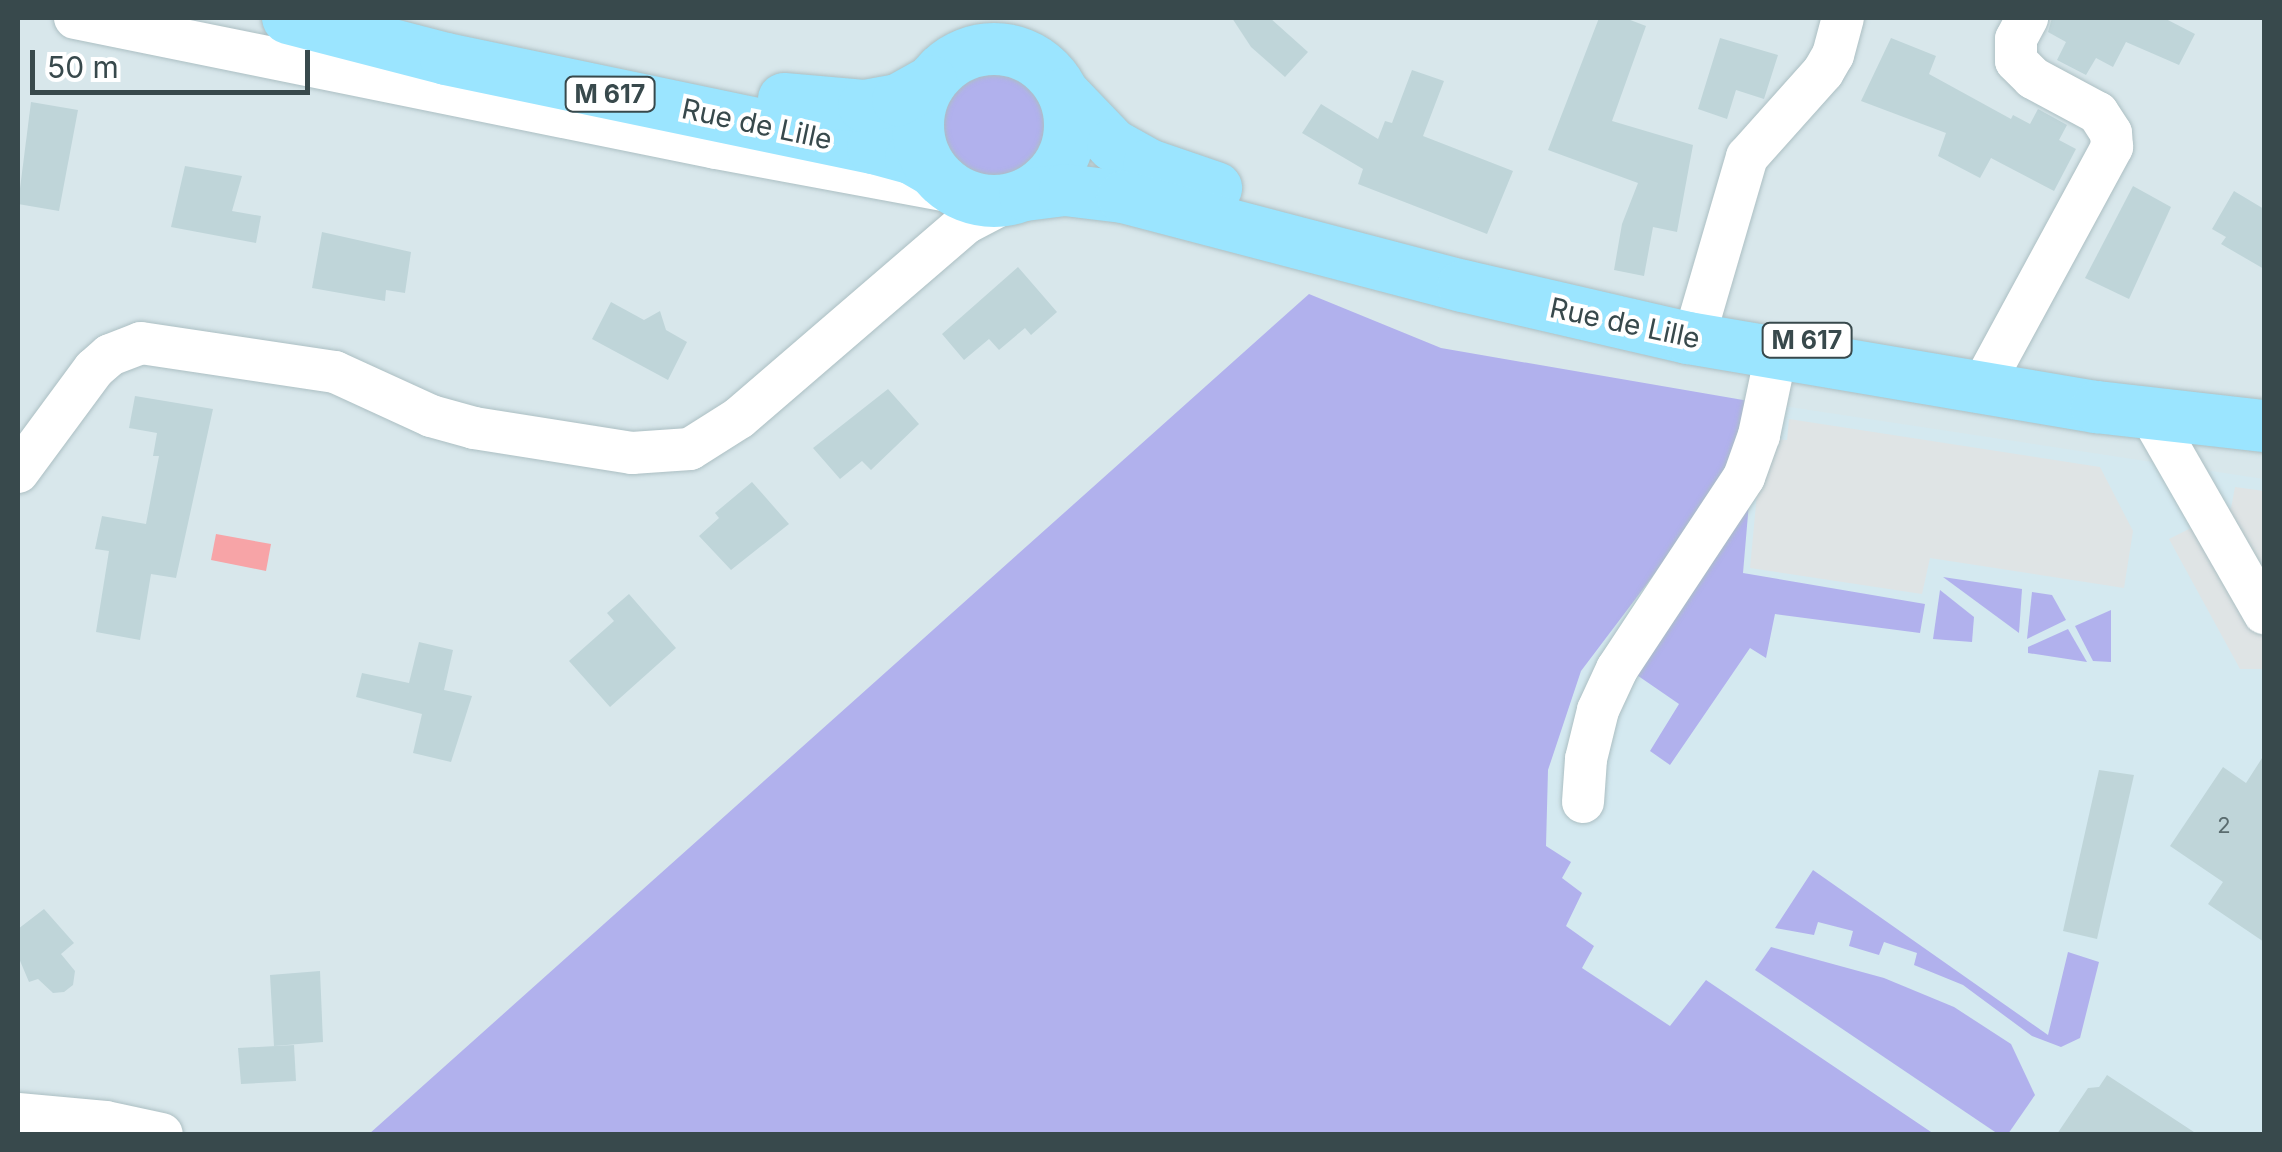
<!DOCTYPE html>
<style>
body{margin:0}
#map{position:relative;width:2282px;height:1152px;overflow:hidden;background:#ebf4f6;font-family:Inter,sans-serif}
div>[style]{position:absolute}
.residential>*{inset:0;background:#d8e7eb}
.education>*{inset:0;background:#d4e9f0}
.green>*{inset:0;background:#b1b1ed}
.round{border-radius:50%}
.parking>*{inset:0;background:#dfe4e5}
.water>*{inset:0;background:#f7a4a7}
.building>*{inset:0;background:#bfd5d9}
.roads{filter:drop-shadow(0 0 2px #acbfc3) drop-shadow(0 0 2px #acbfc3)}
.minor>*{height:42px;margin:-21px;padding:0 21px;transform-origin:21px;border-radius:21px;background:#fff}
.major>*{height:52px;margin:-26px;padding:0 26px;transform-origin:26px;border-radius:26px;background:#9be5ff}
.major>.ring{margin:-26px;padding:0;box-sizing:content-box;background:none;border:52px solid #9be5ff;border-radius:50%}
span{translate:-50% -50%;white-space:nowrap;text-align:center;line-height:1.15;-webkit-text-stroke:8px #fff;paint-order:stroke}
.number-label{font-size:22px;color:#5a6c6f}
.number-label span{-webkit-text-stroke-width:0}
.shield-label span{padding:2px 8px;background:#fff;border:2px solid;border-radius:8px;-webkit-text-stroke-width:0}
.shield-label{font-size:25px;color:#38494c;font-weight:700}
.street-label{font-size:28px;color:#38494c}
.frame{position:absolute;inset:0;border:20px solid #38494c;pointer-events:none}
.scale{position:absolute;left:30px;top:50px;width:280px;height:45px;box-sizing:border-box;border:5px solid #38494c;border-top:0;padding-left:12px;font-size:30px;line-height:35px;white-space:nowrap;color:#38494c;-webkit-text-stroke:8px #fff;paint-order:stroke}
</style>
<div id="map">
<div class="residential">
<i style="clip-path:polygon(18px 18px,2264px 18px,2264px 1134px,18px 1134px)"></i>
</div>
<div class="education">
<i style="clip-path:polygon(1685px 391px,2264px 479px,2264px 1134px,1157px 1134px)"></i>
</div>
<div class="green">
<i class="round" style="left:943px;top:70px;width:106px;height:106px"></i>
<i style="clip-path:polygon(1309px 294px,1441px 348px,1749px 401px,1733px 470px,1581px 671px,1548px 770px,1546px 846px,1571px 862px,1562px 878px,1582px 893px,1566px 926px,1594px 946px,1582px 968px,1670px 1026px,1706px 980px,1934px 1134px,369px 1134px)"></i>
<i style="clip-path:polygon(1750px 491px,1743px 573px,1925px 604px,1920px 633px,1775px 614px,1766px 658px,1750px 648px,1670px 765px,1650px 751px,1679px 704px,1631px 671px)"></i>
<i style="clip-path:polygon(1943px 577px,2022px 589px,2019px 633px)"></i>
<i style="clip-path:polygon(1940px 590px,1974px 617px,1972px 642px,1933px 639px)"></i>
<i style="clip-path:polygon(2032px 592px,2052px 595px,2066px 620px,2027px 639px)"></i>
<i style="clip-path:polygon(2111px 610px,2111px 662px,2093px 661px,2075px 626px)"></i>
<i style="clip-path:polygon(2068px 629px,2087px 662px,2028px 653px,2028px 647px)"></i>
<i style="clip-path:polygon(1813px 870px,2048px 1035px,2068px 952px,2099px 962px,2080px 1038px,2061px 1047px,2032px 1036px,1963px 985px,1914px 965px,1917px 953px,1884px 942px,1879px 955px,1849px 946px,1853px 931px,1818px 922px,1814px 935px,1775px 928px)"></i>
<i style="clip-path:polygon(1771px 947px,1884px 978px,1954px 1007px,2011px 1044px,2035px 1095px,2008px 1134px,1998px 1134px,1755px 970px)"></i>
</div>
<div class="parking">
<i style="clip-path:polygon(1789px 419px,2100px 467px,2133px 531px,2124px 588px,1930px 558px,1922px 594px,1750px 568px,1758px 483px,1772px 439px,1787px 440px)"></i>
<i style="clip-path:polygon(2235px 487px,2264px 491px,2264px 669px,2240px 669px,2169px 539px,2231px 508px)"></i>
</div>
<div class="water">
<i style="clip-path:polygon(216px 534px,271px 544px,266px 571px,211px 560px)"></i>
</div>
<div class="building">
<i style="clip-path:polygon(1232px 18px,1270px 18px,1308px 52px,1285px 77px,1251px 47px)"></i>
<i style="clip-path:polygon(1599px 18px,1625px 18px,1646px 26px,1612px 121px,1693px 145px,1677px 232px,1653px 227px,1644px 276px,1614px 270px,1622px 224px,1638px 183px,1548px 150px)"></i>
<i style="clip-path:polygon(2052px 18px,2164px 18px,2195px 34px,2179px 65px,2126px 42px,2113px 67px,2096px 58px,2086px 75px,2057px 60px,2066px 42px,2048px 32px)"></i>
<i style="clip-path:polygon(1720px 38px,1778px 55px,1764px 99px,1736px 90px,1727px 119px,1698px 109px)"></i>
<i style="clip-path:polygon(1891px 38px,1936px 56px,1929px 74px,2011px 119px,2013px 115px,2030px 124px,2038px 109px,2067px 125px,2059px 140px,2076px 149px,2054px 191px,1991px 158px,1980px 178px,1938px 156px,1946px 133px,1861px 101px)"></i>
<i style="clip-path:polygon(1412px 70px,1444px 81px,1423px 136px,1513px 171px,1487px 234px,1358px 184px,1363px 169px,1302px 133px,1321px 104px,1378px 139px,1385px 121px,1392px 123px)"></i>
<i style="clip-path:polygon(31px 102px,78px 110px,59px 211px,18px 204px)"></i>
<i style="clip-path:polygon(185px 166px,242px 176px,232px 211px,261px 216px,256px 243px,171px 227px)"></i>
<i style="clip-path:polygon(2133px 186px,2171px 207px,2129px 299px,2085px 278px)"></i>
<i style="clip-path:polygon(2234px 191px,2264px 209px,2264px 269px,2221px 244px,2226px 237px,2212px 229px)"></i>
<i style="clip-path:polygon(322px 232px,411px 252px,405px 293px,386px 290px,385px 301px,312px 288px)"></i>
<i style="clip-path:polygon(1018px 267px,1057px 312px,1031px 335px,1025px 328px,999px 350px,989px 339px,964px 360px,942px 334px)"></i>
<i style="clip-path:polygon(611px 302px,644px 320px,660px 311px,666px 330px,687px 342px,668px 380px,592px 339px)"></i>
<i style="clip-path:polygon(888px 389px,919px 424px,871px 470px,862px 461px,840px 479px,813px 448px)"></i>
<i style="clip-path:polygon(135px 396px,213px 409px,176px 578px,151px 574px,140px 640px,96px 632px,109px 551px,95px 549px,102px 516px,146px 524px,159px 456px,153px 456px,157px 433px,129px 428px)"></i>
<i style="clip-path:polygon(752px 482px,789px 524px,731px 570px,699px 536px,719px 518px,715px 513px)"></i>
<i style="clip-path:polygon(629px 594px,676px 648px,610px 707px,569px 661px,614px 621px,607px 613px)"></i>
<i style="clip-path:polygon(419px 642px,453px 650px,444px 690px,472px 696px,451px 762px,413px 753px,422px 714px,356px 697px,362px 673px,409px 683px)"></i>
<i style="clip-path:polygon(2264px 755px,2264px 942px,2208px 904px,2223px 882px,2170px 846px,2223px 767px,2246px 783px)"></i>
<i style="clip-path:polygon(2099px 770px,2134px 775px,2097px 939px,2063px 931px)"></i>
<i style="clip-path:polygon(44px 909px,74px 943px,61px 954px,75px 971px,73px 985px,64px 992px,53px 993px,38px 979px,29px 982px,18px 956px,18px 929px)"></i>
<i style="clip-path:polygon(320px 971px,323px 1042px,274px 1046px,270px 975px)"></i>
<i style="clip-path:polygon(294px 1045px,296px 1081px,241px 1084px,238px 1048px)"></i>
<i style="clip-path:polygon(2107px 1075px,2197px 1134px,2057px 1134px,2088px 1088px,2099px 1087px)"></i>
</div>
<div class="roads">
<div class="minor">
<i style="left:75px;top:18px;width:654px;rotate:11.46deg"></i>
<i style="left:716px;top:148px;width:246px;rotate:10.5deg"></i>
<i style="left:1699px;top:321px;width:171px;rotate:-73.7deg"></i>
<i style="left:1747px;top:157px;width:114px;rotate:-48.2deg"></i>
<i style="left:1823px;top:72px;width:20px;rotate:-60deg"></i>
<i style="left:1833px;top:55px;width:38px;rotate:-75deg"></i>
<i style="left:1991px;top:370px;width:254px;rotate:-61.5deg"></i>
<i style="left:2112px;top:147px;width:14px;rotate:-94deg"></i>
<i style="left:2111px;top:133px;width:24px;rotate:-123deg"></i>
<i style="left:2098px;top:113px;width:74px;rotate:-151.7deg"></i>
<i style="left:2033px;top:78px;width:24px;rotate:-135deg"></i>
<i style="left:2016px;top:61px;width:22px;rotate:-90deg"></i>
<i style="left:2016px;top:39px;width:24px;rotate:-62deg"></i>
<i style="left:2149px;top:412px;width:232px;rotate:60.2deg"></i>
<i style="left:18px;top:472px;width:128px;rotate:-53.6deg"></i>
<i style="left:94px;top:369px;width:21px;rotate:-41deg"></i>
<i style="left:110px;top:355px;width:33px;rotate:-21deg"></i>
<i style="left:141px;top:343px;width:196px;rotate:8.5deg"></i>
<i style="left:335px;top:372px;width:106px;rotate:24.6deg"></i>
<i style="left:431px;top:416px;width:45px;rotate:15.6deg"></i>
<i style="left:474px;top:428px;width:160px;rotate:9deg"></i>
<i style="left:632px;top:453px;width:58px;rotate:-3.9deg"></i>
<i style="left:690px;top:449px;width:58px;rotate:-32.3deg"></i>
<i style="left:739px;top:418px;width:299px;rotate:-40.7deg"></i>
<i style="left:966px;top:223px;width:47px;rotate:-27.6deg"></i>
<i style="left:1583px;top:802px;width:43px;rotate:-86deg"></i>
<i style="left:1586px;top:759px;width:50px;rotate:-76.2deg"></i>
<i style="left:1598px;top:710px;width:45px;rotate:-65.1deg"></i>
<i style="left:1617px;top:669px;width:230px;rotate:-56.5deg"></i>
<i style="left:1744px;top:477px;width:45px;rotate:-70.3deg"></i>
<i style="left:1759px;top:435px;width:83px;rotate:-78.1deg"></i>
<i style="left:18px;top:1114px;width:88px;rotate:5.2deg"></i>
<i style="left:106px;top:1122px;width:57px;rotate:12.1deg"></i>
</div>
<div class="major">
<i style="left:288px;top:18px;width:163px;rotate:14.5deg"></i>
<i style="left:446px;top:59px;width:436px;rotate:11.8deg"></i>
<i style="left:873px;top:148px;width:39px;rotate:15deg"></i>
<i style="left:911px;top:158px;width:24px;rotate:30deg"></i>
<i class="ring" style="left:918px;top:49px;width:100px;height:100px"></i>
<i style="left:1064px;top:94px;width:71px;rotate:46.1deg"></i>
<i style="left:1113px;top:145px;width:41px;rotate:29.1deg"></i>
<i style="left:1149px;top:165px;width:71px;rotate:18.9deg"></i>
<i style="left:784px;top:99px;width:80px;rotate:5deg"></i>
<i style="left:864px;top:106px;width:35px;rotate:-10deg"></i>
<i style="left:898px;top:100px;width:38px;rotate:-29deg"></i>
<i style="left:1025px;top:195px;width:40px;rotate:-7.1deg"></i>
<i style="left:1065px;top:190px;width:58px;rotate:6.9deg"></i>
<i style="left:1123px;top:197px;width:351px;rotate:14.7deg"></i>
<i style="left:1463px;top:286px;width:231px;rotate:13deg"></i>
<i style="left:1688px;top:338px;width:415px;rotate:9.6deg"></i>
<i style="left:2097px;top:407px;width:168px;rotate:6.5deg"></i>
</div>
</div>
<div class="number-label">
<span style="left:2224px;top:826px">2</span>
</div>
<div class="shield-label">
<span style="left:610px;top:94px">M 617</span>
<span style="left:1807px;top:340px">M 617</span>
</div>
<div class="street-label">
<span style="left:757px;top:124px;rotate:12deg">Rue de Lille</span>
<span style="left:1625px;top:323px;rotate:12deg">Rue de Lille</span>
</div>
<div class="frame"></div>
<div class="scale">50 m</div>
</div>
